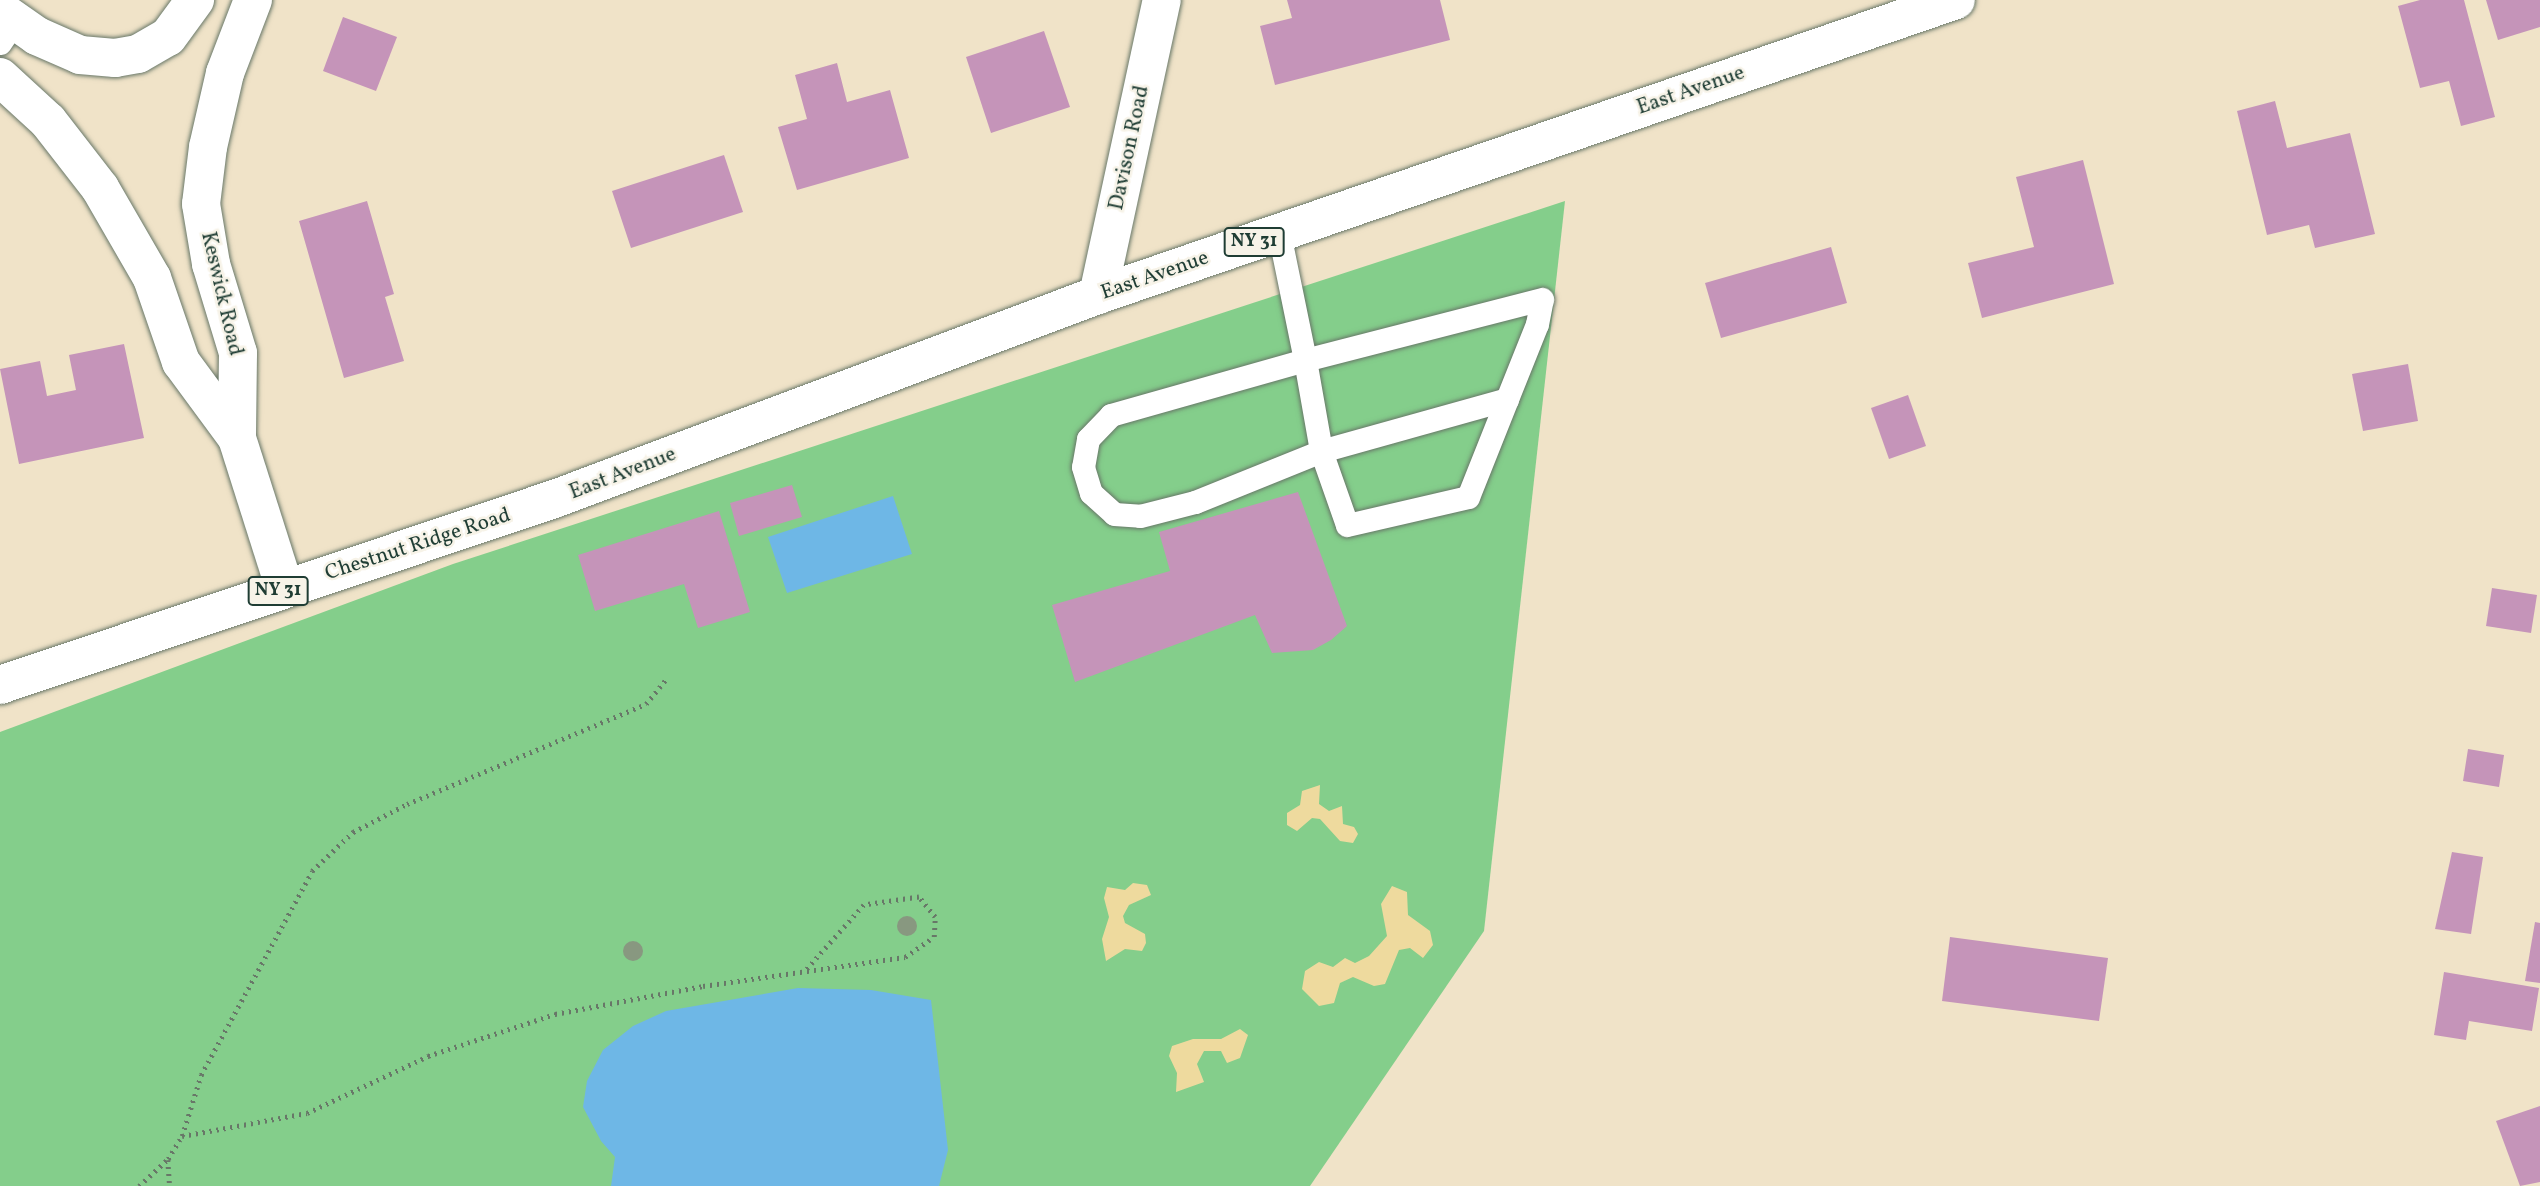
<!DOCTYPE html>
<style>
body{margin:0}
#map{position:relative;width:2540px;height:1186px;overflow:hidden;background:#f0e3c8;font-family:Vollkorn,serif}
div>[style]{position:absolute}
.green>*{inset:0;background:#84ce8b}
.sand>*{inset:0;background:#eeda9e}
.water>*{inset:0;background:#6eb7e6}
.building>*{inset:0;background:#c594b9}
.path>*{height:4.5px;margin-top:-2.25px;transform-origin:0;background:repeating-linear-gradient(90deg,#687768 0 2px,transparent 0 7px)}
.roads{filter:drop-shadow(0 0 2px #687768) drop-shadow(0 0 2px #687768)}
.service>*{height:23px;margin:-11.5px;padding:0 11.5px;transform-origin:11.5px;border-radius:11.5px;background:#fff}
.minor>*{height:38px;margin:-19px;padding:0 19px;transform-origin:19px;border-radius:19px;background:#fff}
.tertiary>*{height:38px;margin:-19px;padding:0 19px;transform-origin:19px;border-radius:19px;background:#fff}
.trunk>*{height:38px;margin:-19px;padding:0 19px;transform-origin:19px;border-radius:19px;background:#fff}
.trees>*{width:20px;height:20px;margin:-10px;border-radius:50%;background:#889880}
span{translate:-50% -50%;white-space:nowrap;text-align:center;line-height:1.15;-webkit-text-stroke:5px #f7f3e8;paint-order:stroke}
.shield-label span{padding:2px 5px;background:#f7f3e8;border:2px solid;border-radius:5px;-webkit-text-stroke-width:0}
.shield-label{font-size:19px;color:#1f3d34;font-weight:700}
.street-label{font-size:21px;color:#1f3d34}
</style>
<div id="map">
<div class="green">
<i style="clip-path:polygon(1565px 201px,1484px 931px,1310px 1186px,0 1186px,0 732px,453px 564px)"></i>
</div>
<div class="sand">
<i style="clip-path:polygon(1320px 785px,1319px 804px,1329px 811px,1342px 806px,1343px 824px,1354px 827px,1358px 834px,1353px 843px,1340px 841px,1320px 819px,1312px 818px,1297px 831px,1287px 825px,1287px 813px,1300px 805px,1302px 791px)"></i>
<i style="clip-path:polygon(1133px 883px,1147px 885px,1151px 895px,1129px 905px,1123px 916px,1125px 923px,1145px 934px,1146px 943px,1142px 951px,1125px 949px,1106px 961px,1102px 939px,1109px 917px,1104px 898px,1107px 887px,1125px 890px)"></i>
<i style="clip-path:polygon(1392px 886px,1407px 892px,1408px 915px,1430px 931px,1433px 945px,1423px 958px,1410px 948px,1399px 950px,1385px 984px,1374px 986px,1353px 977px,1340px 983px,1334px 1003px,1319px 1006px,1302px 989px,1305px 971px,1319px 962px,1333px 967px,1345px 958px,1355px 963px,1369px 956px,1387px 936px,1381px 904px)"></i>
<i style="clip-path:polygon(1240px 1029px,1248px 1035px,1240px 1058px,1227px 1063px,1221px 1051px,1204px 1051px,1197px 1064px,1204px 1082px,1176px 1092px,1177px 1073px,1169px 1056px,1172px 1046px,1193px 1039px,1221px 1039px)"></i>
</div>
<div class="water">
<i style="clip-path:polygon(893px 496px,912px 554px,787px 593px,768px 537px)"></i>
<i style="clip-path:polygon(798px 988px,871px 990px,931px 1000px,948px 1150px,939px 1186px,611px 1186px,615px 1157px,601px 1141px,583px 1107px,587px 1081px,603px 1050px,633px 1026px,666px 1011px)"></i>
</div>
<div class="building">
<i style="clip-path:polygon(1287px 0,1440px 0,1450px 40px,1275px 85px,1260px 26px,1292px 18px)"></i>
<i style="clip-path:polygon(2420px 0,2464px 0,2495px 117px,2461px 126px,2449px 81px,2420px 88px,2398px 6px)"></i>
<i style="clip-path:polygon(2486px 0,2540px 0,2540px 27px,2498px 40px)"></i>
<i style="clip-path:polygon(343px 17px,397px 37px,376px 91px,323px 71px)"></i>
<i style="clip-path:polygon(1044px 31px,1070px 107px,991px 133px,966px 57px)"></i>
<i style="clip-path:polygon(837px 63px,847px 102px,890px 90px,909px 158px,797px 190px,778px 127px,807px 119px,795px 75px)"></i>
<i style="clip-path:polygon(2275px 101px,2287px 148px,2350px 133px,2375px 234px,2315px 248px,2309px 225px,2267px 235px,2237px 111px)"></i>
<i style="clip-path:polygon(724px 155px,743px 212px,631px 248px,612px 191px)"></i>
<i style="clip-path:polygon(2083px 160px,2114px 284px,1982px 318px,1968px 263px,2034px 247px,2016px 177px)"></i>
<i style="clip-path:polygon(367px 201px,394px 294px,385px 297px,404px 361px,344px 378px,299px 221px)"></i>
<i style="clip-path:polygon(1831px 247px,1847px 303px,1721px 338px,1705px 283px)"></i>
<i style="clip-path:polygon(124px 344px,144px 438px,19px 464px,0 369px,40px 361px,47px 396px,76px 390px,69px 355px)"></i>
<i style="clip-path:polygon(2408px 364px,2418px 421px,2363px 431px,2352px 374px)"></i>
<i style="clip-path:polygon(1908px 395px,1926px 446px,1889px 459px,1871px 408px)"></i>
<i style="clip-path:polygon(792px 485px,802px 517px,739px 536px,730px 503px)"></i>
<i style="clip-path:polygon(1298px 492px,1347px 626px,1331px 640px,1313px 650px,1272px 653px,1255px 615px,1075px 682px,1052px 605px,1170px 571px,1159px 532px)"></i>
<i style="clip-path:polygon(719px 511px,750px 612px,698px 628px,684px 584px,595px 611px,578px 555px)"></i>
<i style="clip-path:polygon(2492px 588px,2537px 595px,2531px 633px,2486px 626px)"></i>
<i style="clip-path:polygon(2468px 749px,2504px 755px,2499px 787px,2463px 781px)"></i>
<i style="clip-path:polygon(2452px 852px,2483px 857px,2471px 934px,2435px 929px)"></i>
<i style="clip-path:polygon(2535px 922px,2540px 923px,2540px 983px,2525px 981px)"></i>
<i style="clip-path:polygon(1950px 937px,2108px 958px,2099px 1021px,1942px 1001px)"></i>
<i style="clip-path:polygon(2444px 972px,2539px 988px,2532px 1031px,2469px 1021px,2466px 1040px,2434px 1035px)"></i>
<i style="clip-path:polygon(2540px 1106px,2540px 1182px,2520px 1186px,2496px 1121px)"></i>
</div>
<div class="path">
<i style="left:182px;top:1136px;width:127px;rotate:-10.4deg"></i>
<i style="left:307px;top:1113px;width:134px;rotate:-25.2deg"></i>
<i style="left:428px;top:1056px;width:134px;rotate:-18.3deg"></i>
<i style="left:555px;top:1014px;width:151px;rotate:-10.7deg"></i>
<i style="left:703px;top:986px;width:204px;rotate:-8.2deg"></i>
<i style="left:905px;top:957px;width:35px;rotate:-35deg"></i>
<i style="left:934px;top:937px;width:20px;rotate:-87deg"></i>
<i style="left:935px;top:917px;width:26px;rotate:-129deg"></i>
<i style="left:919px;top:897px;width:56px;rotate:171.7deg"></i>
<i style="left:864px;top:905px;width:87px;rotate:131.7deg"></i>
<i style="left:168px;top:1160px;width:26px;rotate:86deg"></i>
<i style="left:139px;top:1186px;width:40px;rotate:-43deg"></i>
<i style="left:168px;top:1159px;width:27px;rotate:-59deg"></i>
<i style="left:182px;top:1136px;width:64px;rotate:-72.7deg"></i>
<i style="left:201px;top:1075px;width:232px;rotate:-61.4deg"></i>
<i style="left:312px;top:871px;width:57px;rotate:-43.6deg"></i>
<i style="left:353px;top:832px;width:61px;rotate:-27.4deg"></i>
<i style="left:407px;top:804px;width:259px;rotate:-22.7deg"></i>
<i style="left:646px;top:704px;width:32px;rotate:-51deg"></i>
</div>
<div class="roads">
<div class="service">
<i style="left:0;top:43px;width:27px;rotate:-56deg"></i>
<i style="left:1279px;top:233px;width:130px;rotate:78.4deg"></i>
<i style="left:1305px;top:360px;width:92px;rotate:80deg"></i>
<i style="left:1321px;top:451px;width:78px;rotate:70.6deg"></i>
<i style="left:1347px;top:525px;width:124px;rotate:-13deg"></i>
<i style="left:1468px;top:497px;width:105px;rotate:-68.3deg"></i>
<i style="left:1507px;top:399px;width:81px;rotate:-68.2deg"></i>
<i style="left:1537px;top:324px;width:25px;rotate:-79deg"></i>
<i style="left:1542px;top:299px;width:245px;rotate:165.6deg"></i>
<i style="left:1305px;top:360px;width:202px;rotate:164.2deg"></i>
<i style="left:1111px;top:415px;width:33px;rotate:134deg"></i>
<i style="left:1088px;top:439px;width:28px;rotate:100deg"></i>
<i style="left:1083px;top:467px;width:27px;rotate:73deg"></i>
<i style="left:1091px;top:493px;width:31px;rotate:42deg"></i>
<i style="left:1114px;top:514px;width:26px;rotate:4deg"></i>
<i style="left:1140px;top:516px;width:57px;rotate:-14.3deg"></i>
<i style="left:1195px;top:502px;width:136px;rotate:-22deg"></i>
<i style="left:1321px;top:451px;width:193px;rotate:-15.6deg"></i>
</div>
<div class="minor">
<i style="left:253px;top:0;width:78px;rotate:111deg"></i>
<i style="left:225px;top:73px;width:76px;rotate:102.9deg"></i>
<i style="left:208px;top:147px;width:57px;rotate:97deg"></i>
<i style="left:201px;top:204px;width:61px;rotate:80.5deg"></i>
<i style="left:211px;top:264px;width:93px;rotate:73.1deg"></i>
<i style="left:238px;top:353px;width:85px;rotate:90.7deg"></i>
<i style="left:237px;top:438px;width:158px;rotate:72.4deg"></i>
<i style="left:0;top:10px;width:45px;rotate:35.1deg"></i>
<i style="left:37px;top:36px;width:47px;rotate:23.8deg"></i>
<i style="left:80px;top:55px;width:35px;rotate:5deg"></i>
<i style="left:115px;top:58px;width:23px;rotate:-10deg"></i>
<i style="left:138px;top:54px;width:34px;rotate:-30deg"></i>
<i style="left:168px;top:37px;width:46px;rotate:-53.9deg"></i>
<i style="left:0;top:77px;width:65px;rotate:42.5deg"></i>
<i style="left:48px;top:121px;width:85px;rotate:52.2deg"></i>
<i style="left:100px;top:188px;width:104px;rotate:60deg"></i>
<i style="left:152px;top:278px;width:89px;rotate:71deg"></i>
<i style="left:181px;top:362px;width:94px;rotate:53.6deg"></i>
</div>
<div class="tertiary">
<i style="left:1098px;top:295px;width:302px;rotate:-77.8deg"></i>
</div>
<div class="trunk">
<i style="left:0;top:685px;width:588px;rotate:-18.56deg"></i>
<i style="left:557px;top:498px;width:578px;rotate:-20.57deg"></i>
<i style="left:1098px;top:295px;width:907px;rotate:-18.97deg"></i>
</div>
</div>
<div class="trees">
<i style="left:907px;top:926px"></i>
<i style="left:633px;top:951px"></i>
</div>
<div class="shield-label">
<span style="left:1254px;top:242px">NY 31</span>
<span style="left:278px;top:591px">NY 31</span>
</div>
<div class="street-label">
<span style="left:1691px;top:91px;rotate:-19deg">East Avenue</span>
<span style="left:1130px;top:148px;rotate:-78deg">Davison Road</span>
<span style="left:1155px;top:276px;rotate:-19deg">East Avenue</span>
<span style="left:221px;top:294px;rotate:77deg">Keswick Road</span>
<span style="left:623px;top:474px;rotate:-21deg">East Avenue</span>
<span style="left:418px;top:545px;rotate:-18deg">Chestnut Ridge Road</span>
</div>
</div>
